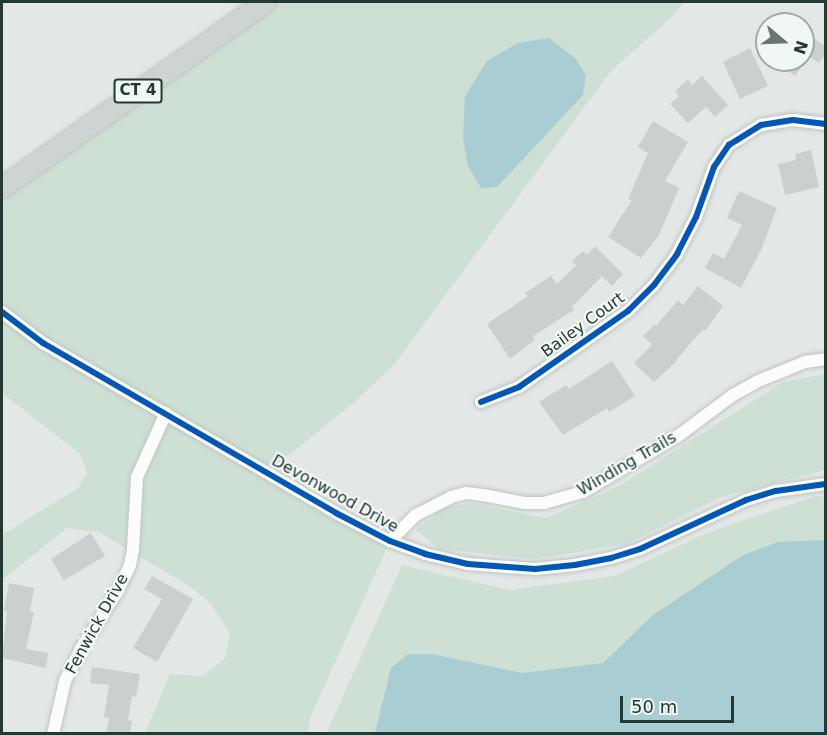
<!DOCTYPE html>
<style>
body{margin:0}
#map{position:relative;width:827px;height:735px;overflow:hidden;background:#e3e8e6;font-family:"DejaVu Sans",sans-serif}
div>[style]{position:absolute}
.green>*{inset:0;background:#cee0d3}
.water>*{inset:0;background:#a8cdd2}
.building>*{inset:0;background:#cbcfcd}
.roads{filter:drop-shadow(0 0 2px #c0c5c3) drop-shadow(0 0 2px #c0c5c3)}
.street>*{height:12px;margin:-6px;padding:0 6px;transform-origin:6px;border-radius:6px;background:#fbfcfb}
.primary>*{height:20px;margin:-10px;padding:0 10px;transform-origin:10px;border-radius:10px;background:#ced4d2}
.cycleway>*{height:6px;margin:-3px;padding:0 3px;transform-origin:3px;border-radius:3px;background:#0057b8}
span{translate:-50% -50%;white-space:nowrap;text-align:center;line-height:1.15;-webkit-text-stroke:4.5px #f1f7f4;paint-order:stroke}
.shield-label span{padding:2px 4px;background:#f1f7f4;border:2px solid;border-radius:4px;-webkit-text-stroke-width:0}
.shield-label{font-size:15px;color:#233933;font-weight:700}
.street-label{font-size:16px;color:#233933}
.frame{position:absolute;inset:0;border:3px solid #233933;pointer-events:none}
.north{position:absolute;left:755px;top:12px;width:60px;height:60px;box-sizing:border-box;background:#f1f7f4;border:2px solid #9faba7;border-radius:50%;rotate:109deg;font-size:16px;font-weight:700;line-height:24px;text-align:center;color:#233933}
.north::after{content:'';display:block;margin:auto;width:21px;height:27px;background:#667672;clip-path:polygon(50% 0,100% 100%,50% 72%,0 100%)}
.scale{position:absolute;left:620px;top:696px;width:114px;height:27px;box-sizing:border-box;border:3px solid #233933;border-top:0;padding-left:8px;font-size:18px;line-height:21px;white-space:nowrap;color:#233933;-webkit-text-stroke:4px #f1f7f4;paint-order:stroke}
</style>
<div id="map">
<div class="green">
<i style="clip-path:polygon(evenodd,266px 2px,685px 2px,673px 16px,611px 71px,393px 366px,351px 405px,268px 472px,390px 541px,310px 718px,308px 733px,145px 733px,170px 674px,203px 676px,225px 658px,230px 633px,210px 603px,191px 587px,99px 532px,67px 528px,2px 580px,2px 535px,78px 488px,87px 473px,80px 454px,2px 393px,2px 188px,266px 2px,575px 58px,586px 75px,583px 95px,575px 58px)"></i>
<i style="clip-path:polygon(825px 374px,825px 470px,721px 497px,627px 544px,534px 559px,439px 549px,416px 530px,441px 508px,470px 503px,546px 518px,621px 485px,783px 382px)"></i>
<i style="clip-path:polygon(816px 496px,825px 497px,825px 733px,326px 734px,402px 565px,509px 590px,614px 576px,709px 532px)"></i>
</div>
<div class="water">
<i style="clip-path:polygon(549px 38px,575px 58px,586px 75px,583px 95px,497px 187px,481px 188px,468px 166px,463px 137px,465px 96px,487px 61px,518px 43px)"></i>
<i style="clip-path:polygon(825px 540px,825px 733px,375px 733px,391px 668px,408px 654px,432px 654px,522px 673px,603px 663px,653px 615px,743px 555px,778px 542px)"></i>
</div>
<div class="building">
<i style="clip-path:polygon(803px 31px,825px 46px,825px 54px,819px 63px,803px 52px)"></i>
<i style="clip-path:polygon(750px 48px,768px 86px,740px 99px,723px 62px)"></i>
<i style="clip-path:polygon(773px 60px,806px 60px,795px 76px)"></i>
<i style="clip-path:polygon(702px 76px,728px 105px,715px 117px,706px 107px,688px 123px,670px 104px,679px 96px,675px 91px,688px 79px,692px 85px)"></i>
<i style="clip-path:polygon(653px 121px,688px 142px,665px 181px,679px 188px,659px 235px,641px 258px,608px 237px,632px 200px,628px 199px,648px 153px,638px 147px)"></i>
<i style="clip-path:polygon(811px 150px,819px 187px,785px 195px,778px 164px,796px 160px,795px 154px)"></i>
<i style="clip-path:polygon(739px 191px,777px 208px,761px 250px,741px 288px,705px 268px,713px 253px,724px 259px,742px 225px,727px 218px)"></i>
<i style="clip-path:polygon(595px 246px,623px 274px,612px 286px,602px 276px,572px 307px,574px 310px,533px 336px,535px 340px,510px 359px,487px 324px,528px 296px,525px 293px,551px 276px,557px 284px,576px 265px,572px 261px,583px 251px,587px 255px)"></i>
<i style="clip-path:polygon(698px 286px,723px 306px,705px 331px,703px 329px,676px 360px,677px 361px,654px 382px,634px 363px,652px 345px,643px 336px,655px 324px,656px 326px,678px 300px,683px 305px)"></i>
<i style="clip-path:polygon(612px 361px,635px 396px,609px 412px,607px 408px,563px 435px,539px 402px,566px 385px,569px 389px)"></i>
<i style="clip-path:polygon(91px 533px,105px 556px,64px 580px,51px 559px)"></i>
<i style="clip-path:polygon(152px 576px,193px 599px,157px 662px,133px 648px,162px 599px,144px 589px)"></i>
<i style="clip-path:polygon(9px 583px,34px 588px,30px 612px,34px 612px,26px 649px,48px 653px,46px 668px,2px 658px,7px 611px,4px 611px)"></i>
<i style="clip-path:polygon(92px 667px,140px 674px,136px 697px,132px 696px,128px 720px,132px 721px,130px 734px,106px 734px,109px 718px,104px 717px,109px 685px,90px 683px)"></i>
</div>
<div class="roads">
<div class="street">
<i style="left:2px;top:312px;width:51px;rotate:37.1deg"></i>
<i style="left:43px;top:343px;width:339px;rotate:30.1deg"></i>
<i style="left:336px;top:513px;width:61px;rotate:27.4deg"></i>
<i style="left:390px;top:541px;width:37px;rotate:20deg"></i>
<i style="left:425px;top:554px;width:44px;rotate:13.1deg"></i>
<i style="left:468px;top:564px;width:67px;rotate:4.3deg"></i>
<i style="left:535px;top:569px;width:40px;rotate:-5.7deg"></i>
<i style="left:575px;top:565px;width:37px;rotate:-11deg"></i>
<i style="left:611px;top:558px;width:30px;rotate:-17deg"></i>
<i style="left:640px;top:549px;width:117px;rotate:-24.8deg"></i>
<i style="left:746px;top:500px;width:31px;rotate:-17deg"></i>
<i style="left:776px;top:491px;width:50px;rotate:-8deg"></i>
<i style="left:481px;top:402px;width:41px;rotate:-21.5deg"></i>
<i style="left:519px;top:387px;width:133px;rotate:-34.9deg"></i>
<i style="left:628px;top:311px;width:37px;rotate:-45deg"></i>
<i style="left:654px;top:285px;width:39px;rotate:-53deg"></i>
<i style="left:677px;top:254px;width:42px;rotate:-62.8deg"></i>
<i style="left:696px;top:217px;width:53px;rotate:-70.2deg"></i>
<i style="left:714px;top:167px;width:27px;rotate:-56deg"></i>
<i style="left:729px;top:145px;width:38px;rotate:-32deg"></i>
<i style="left:761px;top:125px;width:32px;rotate:-9deg"></i>
<i style="left:793px;top:120px;width:33px;rotate:7deg"></i>
<i style="left:390px;top:541px;width:37px;rotate:-45deg"></i>
<i style="left:416px;top:515px;width:39px;rotate:-27deg"></i>
<i style="left:451px;top:497px;width:16px;rotate:-15deg"></i>
<i style="left:466px;top:493px;width:17px;rotate:7deg"></i>
<i style="left:483px;top:495px;width:43px;rotate:10.8deg"></i>
<i style="left:525px;top:503px;width:19px"></i>
<i style="left:544px;top:503px;width:41px;rotate:-15.8deg"></i>
<i style="left:583px;top:492px;width:110px;rotate:-30.5deg"></i>
<i style="left:678px;top:436px;width:69px;rotate:-36.7deg"></i>
<i style="left:733px;top:395px;width:26px;rotate:-29deg"></i>
<i style="left:756px;top:382px;width:53px;rotate:-22.2deg"></i>
<i style="left:805px;top:362px;width:21px;rotate:-8deg"></i>
<i style="left:53px;top:734px;width:54px;rotate:-77.2deg"></i>
<i style="left:65px;top:681px;width:34px;rotate:-64deg"></i>
<i style="left:80px;top:650px;width:69px;rotate:-57.5deg"></i>
<i style="left:117px;top:592px;width:30px;rotate:-64deg"></i>
<i style="left:130px;top:565px;width:16px;rotate:-79deg"></i>
<i style="left:133px;top:549px;width:72px;rotate:-86.8deg"></i>
<i style="left:137px;top:477px;width:70px;rotate:-65.6deg"></i>
</div>
<div class="primary">
<i style="left:2px;top:188px;width:323px;rotate:-35.2deg"></i>
</div>
</div>
<div class="cycleway">
<i style="left:2px;top:312px;width:51px;rotate:37.1deg"></i>
<i style="left:43px;top:343px;width:339px;rotate:30.1deg"></i>
<i style="left:336px;top:513px;width:61px;rotate:27.4deg"></i>
<i style="left:390px;top:541px;width:37px;rotate:20deg"></i>
<i style="left:425px;top:554px;width:44px;rotate:13.1deg"></i>
<i style="left:468px;top:564px;width:67px;rotate:4.3deg"></i>
<i style="left:535px;top:569px;width:40px;rotate:-5.7deg"></i>
<i style="left:575px;top:565px;width:37px;rotate:-11deg"></i>
<i style="left:611px;top:558px;width:30px;rotate:-17deg"></i>
<i style="left:640px;top:549px;width:117px;rotate:-24.8deg"></i>
<i style="left:746px;top:500px;width:31px;rotate:-17deg"></i>
<i style="left:776px;top:491px;width:50px;rotate:-8deg"></i>
<i style="left:481px;top:402px;width:41px;rotate:-21.5deg"></i>
<i style="left:519px;top:387px;width:133px;rotate:-34.9deg"></i>
<i style="left:628px;top:311px;width:37px;rotate:-45deg"></i>
<i style="left:654px;top:285px;width:39px;rotate:-53deg"></i>
<i style="left:677px;top:254px;width:42px;rotate:-62.8deg"></i>
<i style="left:696px;top:217px;width:53px;rotate:-70.2deg"></i>
<i style="left:714px;top:167px;width:27px;rotate:-56deg"></i>
<i style="left:729px;top:145px;width:38px;rotate:-32deg"></i>
<i style="left:761px;top:125px;width:32px;rotate:-9deg"></i>
<i style="left:793px;top:120px;width:33px;rotate:7deg"></i>
</div>
<div class="shield-label">
<span style="left:138px;top:91px">CT 4</span>
</div>
<div class="street-label">
<span style="left:583px;top:325px;rotate:-36deg">Bailey Court</span>
<span style="left:627px;top:464px;rotate:-30deg">Winding Trails</span>
<span style="left:335px;top:494px;rotate:29deg">Devonwood Drive</span>
<span style="left:97px;top:624px;rotate:-61deg">Fenwick Drive</span>
</div>
<div class="frame"></div>
<div class="north">N</div>
<div class="scale">50 m</div>
</div>
